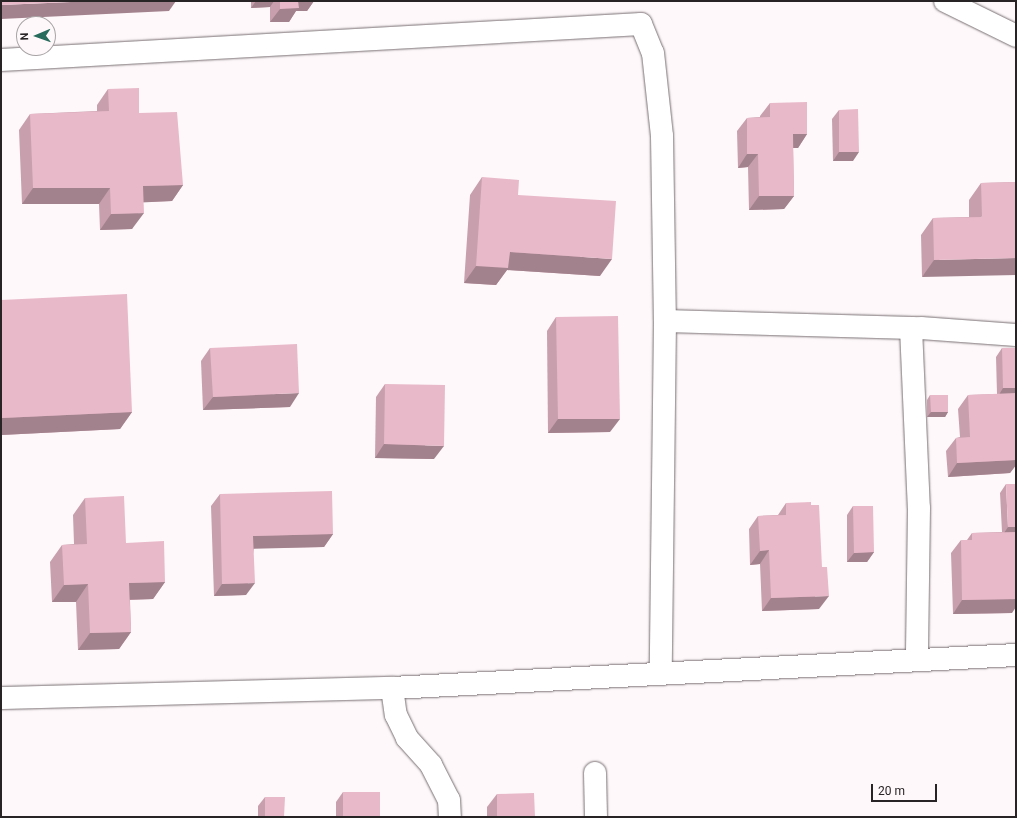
<!DOCTYPE html>
<style>
body{margin:0}
#map{position:relative;width:1017px;height:818px;overflow:hidden;background:#fef8fa;font-family:Roboto,sans-serif}
div>[style]{position:absolute}
.roads{filter:drop-shadow(0 0 1px #786f72) drop-shadow(0 0 1px #786f72)}
.minor>*{height:22px;margin:-11px;padding:0 11px;transform-origin:11px;border-radius:11px;background:#fff}
.wall>*{inset:0;background:#c89fad}
.shaded-wall>*{inset:0;background:#a2828d}
.building>*{inset:0;background:#e8b9c9}
span{translate:-50% -50%;white-space:nowrap;text-align:center;line-height:1.15;-webkit-text-stroke:4px #fef8fa;paint-order:stroke}
.frame{position:absolute;inset:0;border:2px solid #282325;pointer-events:none}
.north{position:absolute;left:16px;top:16px;width:40px;height:40px;box-sizing:border-box;background:#fef8fa;border:1px solid #a8a3a5;border-radius:50%;rotate:268deg;font-size:11px;font-weight:700;line-height:16px;text-align:center;color:#282325}
.north::after{content:'';display:block;margin:auto;width:14px;height:18px;background:#286c5d;clip-path:polygon(50% 0,100% 100%,50% 72%,0 100%)}
.scale{position:absolute;left:871px;top:784px;width:66px;height:18px;box-sizing:border-box;border:2px solid #282325;border-top:0;padding-left:5px;font-size:12px;line-height:14px;white-space:nowrap;color:#282325;-webkit-text-stroke:3px #fef8fa;paint-order:stroke}
</style>
<div id="map">
<div class="roads">
<div class="minor">
<i style="left:945px;top:1px;width:79px;rotate:26.2deg"></i>
<i style="left:1px;top:60px;width:641px;rotate:-3.22deg"></i>
<i style="left:641px;top:24px;width:31px;rotate:68deg"></i>
<i style="left:653px;top:53px;width:83px;rotate:83.8deg"></i>
<i style="left:662px;top:136px;width:185px;rotate:89.1deg"></i>
<i style="left:665px;top:321px;width:351px;rotate:90.7deg"></i>
<i style="left:665px;top:321px;width:256px;rotate:1.6deg"></i>
<i style="left:921px;top:328px;width:95px;rotate:4.2deg"></i>
<i style="left:911px;top:328px;width:180px;rotate:87.5deg"></i>
<i style="left:919px;top:508px;width:151px;rotate:90.8deg"></i>
<i style="left:392px;top:688px;width:27px;rotate:82deg"></i>
<i style="left:396px;top:715px;width:25px;rotate:64deg"></i>
<i style="left:407px;top:738px;width:36px;rotate:48deg"></i>
<i style="left:431px;top:765px;width:39px;rotate:63deg"></i>
<i style="left:449px;top:800px;width:17px;rotate:87deg"></i>
<i style="left:1px;top:698px;width:391px;rotate:-1.5deg"></i>
<i style="left:392px;top:688px;width:625px;rotate:-3.03deg"></i>
<i style="left:595px;top:773px;width:44px;rotate:88.7deg"></i>
</div>
</div>
<div class="wall">
<i style="clip-path:polygon(251px 1px,314px 1px,307px 11px,296px 11px,289px 22px,270px 22px,270px 7px,251px 8px)"></i>
<i style="clip-path:polygon(108px 89px,139px 113px,183px 185px,172px 201px,143px 202px,132px 229px,100px 230px,99px 204px,22px 204px,19px 130px,30px 114px,97px 111px,97px 105px)"></i>
<i style="clip-path:polygon(770px 103px,807px 134px,798px 148px,793px 148px,794px 196px,784px 209px,749px 210px,748px 167px,738px 168px,737px 131px,747px 118px,760px 117px,760px 116px)"></i>
<i style="clip-path:polygon(839px 110px,853px 161px,833px 161px,832px 119px)"></i>
<i style="clip-path:polygon(482px 177px,518px 195px,600px 276px,507px 270px,496px 285px,464px 283px,470px 195px)"></i>
<i style="clip-path:polygon(1016px 182px,922px 277px,921px 235px,933px 218px,969px 217px,969px 200px,981px 183px)"></i>
<i style="clip-path:polygon(1px 300px,132px 412px,120px 429px,1px 435px)"></i>
<i style="clip-path:polygon(556px 317px,610px 432px,548px 433px,547px 331px)"></i>
<i style="clip-path:polygon(210px 348px,290px 407px,203px 410px,201px 361px)"></i>
<i style="clip-path:polygon(1002px 348px,1016px 348px,1016px 465px,1010px 473px,948px 477px,946px 451px,956px 438px,960px 437px,958px 409px,968px 395px,997px 394px,996px 357px)"></i>
<i style="clip-path:polygon(385px 384px,434px 459px,375px 458px,376px 397px)"></i>
<i style="clip-path:polygon(930px 395px,948px 412px,945px 417px,927px 417px,927px 400px)"></i>
<i style="clip-path:polygon(1006px 484px,1012px 613px,953px 614px,951px 553px,961px 540px,967px 540px,972px 533px,1002px 532px,1000px 493px)"></i>
<i style="clip-path:polygon(220px 494px,333px 534px,324px 547px,254px 548px,246px 595px,214px 596px,211px 506px)"></i>
<i style="clip-path:polygon(85px 498px,126px 543px,165px 582px,153px 599px,130px 600px,131px 632px,119px 649px,78px 650px,76px 602px,52px 602px,50px 562px,62px 545px,74px 544px,73px 515px)"></i>
<i style="clip-path:polygon(786px 503px,819px 609px,762px 611px,760px 564px,750px 565px,749px 529px,758px 516px,778px 515px)"></i>
<i style="clip-path:polygon(853px 506px,874px 552px,867px 562px,847px 562px,847px 515px)"></i>
<i style="clip-path:polygon(343px 792px,380px 817px,336px 817px,336px 802px)"></i>
<i style="clip-path:polygon(497px 794px,535px 817px,487px 817px,487px 807px)"></i>
<i style="clip-path:polygon(265px 797px,284px 817px,258px 817px,258px 806px)"></i>
</div>
<div class="shaded-wall">
<i style="clip-path:polygon(94px 1px,176px 1px,169px 11px,1px 19px,1px 5px)"></i>
<i style="clip-path:polygon(256px 1px,274px 1px,270px 7px,251px 8px)"></i>
<i style="clip-path:polygon(296px 1px,314px 1px,307px 11px,296px 11px,289px 22px,270px 22px,280px 9px)"></i>
<i style="clip-path:polygon(793px 134px,807px 134px,798px 148px,783px 148px)"></i>
<i style="clip-path:polygon(839px 152px,859px 152px,853px 161px,833px 161px)"></i>
<i style="clip-path:polygon(747px 154px,758px 154px,748px 167px,738px 168px)"></i>
<i style="clip-path:polygon(183px 185px,172px 201px,131px 203px,143px 186px)"></i>
<i style="clip-path:polygon(33px 188px,110px 188px,99px 204px,22px 204px)"></i>
<i style="clip-path:polygon(759px 196px,794px 196px,784px 209px,749px 210px)"></i>
<i style="clip-path:polygon(144px 213px,132px 229px,100px 230px,111px 214px)"></i>
<i style="clip-path:polygon(510px 252px,612px 259px,600px 276px,507px 270px,496px 285px,464px 283px,476px 266px)"></i>
<i style="clip-path:polygon(1016px 258px,1016px 275px,922px 277px,934px 260px)"></i>
<i style="clip-path:polygon(1003px 388px,1016px 388px,1016px 398px,997px 398px)"></i>
<i style="clip-path:polygon(299px 393px,290px 407px,203px 410px,213px 397px)"></i>
<i style="clip-path:polygon(132px 412px,120px 429px,1px 435px,1px 419px,2px 418px)"></i>
<i style="clip-path:polygon(931px 412px,948px 412px,945px 417px,927px 417px)"></i>
<i style="clip-path:polygon(558px 419px,620px 419px,610px 432px,548px 433px)"></i>
<i style="clip-path:polygon(384px 444px,444px 446px,434px 459px,375px 458px)"></i>
<i style="clip-path:polygon(1016px 460px,1016px 465px,1010px 473px,948px 477px,957px 463px)"></i>
<i style="clip-path:polygon(1008px 527px,1016px 527px,1016px 536px,1002px 536px)"></i>
<i style="clip-path:polygon(333px 534px,324px 547px,245px 549px,253px 536px)"></i>
<i style="clip-path:polygon(769px 550px,760px 564px,750px 565px,760px 551px)"></i>
<i style="clip-path:polygon(874px 552px,867px 562px,847px 562px,854px 553px)"></i>
<i style="clip-path:polygon(165px 582px,153px 599px,117px 600px,129px 583px)"></i>
<i style="clip-path:polygon(255px 583px,246px 595px,214px 596px,222px 584px)"></i>
<i style="clip-path:polygon(88px 584px,76px 602px,52px 602px,64px 585px)"></i>
<i style="clip-path:polygon(829px 596px,819px 609px,762px 611px,771px 598px)"></i>
<i style="clip-path:polygon(1016px 599px,1016px 607px,1012px 613px,953px 614px,962px 600px)"></i>
<i style="clip-path:polygon(131px 632px,119px 649px,78px 650px,90px 633px)"></i>
</div>
<div class="building">
<i style="clip-path:polygon(1px 1px,94px 1px,1px 5px)"></i>
<i style="clip-path:polygon(280px 1px,298px 1px,299px 8px,280px 9px)"></i>
<i style="clip-path:polygon(139px 88px,139px 113px,177px 112px,183px 185px,143px 186px,144px 213px,111px 214px,110px 188px,33px 188px,30px 114px,109px 111px,108px 89px)"></i>
<i style="clip-path:polygon(807px 102px,807px 134px,793px 134px,794px 196px,759px 196px,758px 154px,747px 154px,747px 118px,770px 117px,770px 103px)"></i>
<i style="clip-path:polygon(858px 109px,859px 152px,839px 152px,839px 110px)"></i>
<i style="clip-path:polygon(482px 177px,519px 180px,518px 195px,616px 201px,612px 259px,510px 252px,508px 268px,476px 266px)"></i>
<i style="clip-path:polygon(1016px 182px,1016px 258px,934px 260px,933px 218px,982px 217px,981px 183px)"></i>
<i style="clip-path:polygon(127px 294px,132px 412px,2px 418px,1px 401px,1px 322px,2px 322px,1px 300px)"></i>
<i style="clip-path:polygon(618px 316px,620px 419px,558px 419px,556px 317px)"></i>
<i style="clip-path:polygon(297px 344px,299px 393px,213px 397px,210px 348px)"></i>
<i style="clip-path:polygon(1002px 348px,1016px 348px,1016px 388px,1003px 388px)"></i>
<i style="clip-path:polygon(385px 384px,445px 385px,444px 446px,384px 444px)"></i>
<i style="clip-path:polygon(1016px 393px,1016px 460px,957px 463px,956px 438px,970px 437px,968px 395px)"></i>
<i style="clip-path:polygon(930px 395px,948px 395px,948px 412px,931px 412px)"></i>
<i style="clip-path:polygon(1006px 484px,1016px 484px,1016px 527px,1008px 527px)"></i>
<i style="clip-path:polygon(332px 491px,333px 534px,253px 536px,255px 583px,222px 584px,220px 494px)"></i>
<i style="clip-path:polygon(124px 496px,126px 543px,164px 541px,165px 582px,129px 583px,131px 632px,90px 633px,88px 584px,64px 585px,62px 545px,87px 544px,85px 498px)"></i>
<i style="clip-path:polygon(811px 502px,811px 505px,819px 505px,822px 567px,827px 567px,829px 596px,771px 598px,769px 550px,760px 551px,758px 516px,786px 515px,786px 503px)"></i>
<i style="clip-path:polygon(853px 506px,873px 506px,874px 552px,854px 553px)"></i>
<i style="clip-path:polygon(1016px 532px,1016px 599px,962px 600px,961px 540px,972px 540px,972px 533px)"></i>
<i style="clip-path:polygon(343px 792px,380px 792px,380px 817px,343px 817px)"></i>
<i style="clip-path:polygon(534px 793px,535px 817px,497px 817px,497px 794px)"></i>
<i style="clip-path:polygon(265px 797px,285px 797px,284px 817px,265px 817px)"></i>
</div>
<div class="frame"></div>
<div class="north">N</div>
<div class="scale">20 m</div>
</div>
